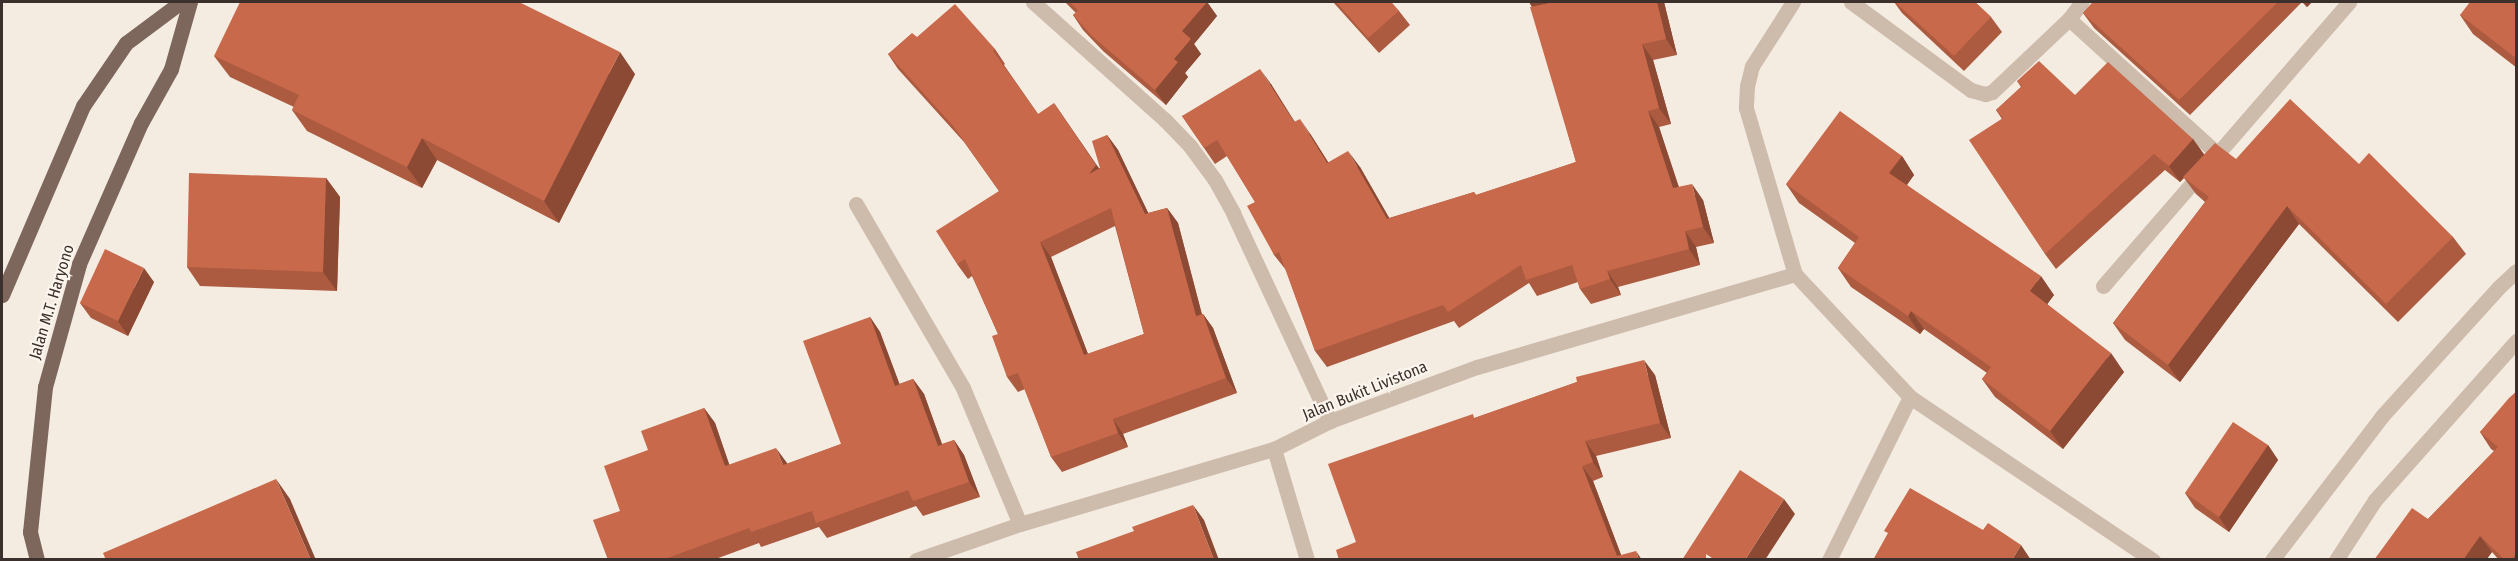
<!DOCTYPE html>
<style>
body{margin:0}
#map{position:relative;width:2518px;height:561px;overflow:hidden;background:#f4ebe1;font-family:"Fira Sans Condensed",sans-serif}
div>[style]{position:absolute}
.minor>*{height:15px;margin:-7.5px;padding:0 7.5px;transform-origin:7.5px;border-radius:7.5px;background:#cdbbac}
.primary>*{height:15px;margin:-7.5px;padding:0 7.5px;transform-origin:7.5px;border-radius:7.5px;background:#7d675c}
.wall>*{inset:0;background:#ac5a40}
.shaded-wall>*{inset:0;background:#8c4a34}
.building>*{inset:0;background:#c8694b}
span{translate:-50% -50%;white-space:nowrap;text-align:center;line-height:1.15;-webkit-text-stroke:4.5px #fbf5ee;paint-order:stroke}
.street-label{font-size:16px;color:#3b302b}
.frame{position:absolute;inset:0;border:3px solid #3b302b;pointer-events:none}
</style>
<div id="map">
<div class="minor">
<i style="left:1033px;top:2px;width:177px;rotate:41.8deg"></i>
<i style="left:1165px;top:120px;width:36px;rotate:46deg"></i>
<i style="left:1190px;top:146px;width:42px;rotate:53.7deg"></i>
<i style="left:1215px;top:180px;width:38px;rotate:61deg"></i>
<i style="left:1233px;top:213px;width:230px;rotate:65deg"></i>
<i style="left:1793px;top:2px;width:76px;rotate:122.6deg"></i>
<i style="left:1752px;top:66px;width:21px;rotate:104deg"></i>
<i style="left:1747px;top:86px;width:22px;rotate:93deg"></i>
<i style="left:1746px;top:108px;width:173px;rotate:73.6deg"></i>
<i style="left:1795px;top:274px;width:168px;rotate:46.9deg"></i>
<i style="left:1910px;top:397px;width:293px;rotate:33.9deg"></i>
<i style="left:1851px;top:2px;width:149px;rotate:36.3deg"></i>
<i style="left:1971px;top:90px;width:15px;rotate:16deg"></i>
<i style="left:1985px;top:94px;width:7px;rotate:-16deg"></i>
<i style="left:1992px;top:92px;width:106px;rotate:-43.5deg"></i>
<i style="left:2069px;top:19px;width:21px;rotate:-53deg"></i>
<i style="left:2069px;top:19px;width:202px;rotate:42.2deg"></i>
<i style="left:856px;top:204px;width:213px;rotate:59.8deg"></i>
<i style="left:963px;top:388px;width:147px;rotate:67.3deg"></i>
<i style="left:2103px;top:286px;width:376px;rotate:-49.1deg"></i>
<i style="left:1274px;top:449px;width:116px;rotate:73.4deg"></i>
<i style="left:916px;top:560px;width:110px;rotate:-19.1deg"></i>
<i style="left:1020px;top:524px;width:265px;rotate:-16.5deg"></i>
<i style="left:1274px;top:449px;width:63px;rotate:-26.6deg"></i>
<i style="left:1330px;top:421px;width:157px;rotate:-20.2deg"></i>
<i style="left:1477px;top:367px;width:331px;rotate:-16.3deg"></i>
<i style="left:1829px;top:560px;width:182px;rotate:-63.6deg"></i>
<i style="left:2272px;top:560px;width:181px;rotate:-52.6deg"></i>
<i style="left:2382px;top:416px;width:174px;rotate:-47.8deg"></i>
<i style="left:2499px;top:287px;width:23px;rotate:-43deg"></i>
<i style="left:2336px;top:560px;width:72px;rotate:-57deg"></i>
<i style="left:2375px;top:500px;width:213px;rotate:-48.4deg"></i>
</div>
<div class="primary">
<i style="left:2px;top:295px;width:206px;rotate:-66.8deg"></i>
<i style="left:83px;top:106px;width:76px;rotate:-55.7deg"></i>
<i style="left:126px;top:43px;width:69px;rotate:-36.7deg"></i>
<i style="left:37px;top:560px;width:29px;rotate:-104deg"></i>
<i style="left:30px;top:532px;width:146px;rotate:-84.1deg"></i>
<i style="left:45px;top:387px;width:128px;rotate:-74.5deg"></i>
<i style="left:79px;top:264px;width:154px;rotate:-66.3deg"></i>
<i style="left:141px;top:123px;width:62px;rotate:-60.9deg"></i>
<i style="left:171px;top:69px;width:70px;rotate:-74.2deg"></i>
</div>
<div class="wall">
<i style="clip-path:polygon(1065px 2px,1207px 2px,1217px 16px,1194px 44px,1201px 54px,1185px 73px,1188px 77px,1166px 105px,1103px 51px,1083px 30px,1073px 15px,1076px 13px)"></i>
<i style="clip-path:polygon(1333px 2px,1391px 2px,1399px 11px,1410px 25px,1379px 53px)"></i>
<i style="clip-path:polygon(1529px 2px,1664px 2px,1677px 55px,1653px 60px,1671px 124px,1659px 127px,1679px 187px,1703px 200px,1714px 243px,1696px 247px,1700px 265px,1618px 287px,1621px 295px,1591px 304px,1580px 289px,1578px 282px,1537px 296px,1529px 283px,1459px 328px,1454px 321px,1327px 367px,1315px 351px,1286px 270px,1274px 255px,1255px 202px,1227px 156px,1215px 164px,1182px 116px,1271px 84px,1294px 122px,1311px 135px,1328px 162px,1360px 167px,1389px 218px,1474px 192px,1476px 195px,1576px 162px,1532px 7px)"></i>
<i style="clip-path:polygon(1894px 2px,1975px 2px,1991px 17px,2002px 32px,1964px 71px,1902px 13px)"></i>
<i style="clip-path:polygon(2093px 2px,2312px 2px,2307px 7px,2302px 2px,2190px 115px,2094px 28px,2083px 13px)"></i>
<i style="clip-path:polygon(2517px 2px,2517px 68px,2473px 34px,2460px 15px)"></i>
<i style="clip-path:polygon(evenodd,917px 37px,995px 49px,1005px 64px,1004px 65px,1038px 114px,1099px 168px,1100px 168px,1107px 135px,1118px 150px,1148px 213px,1167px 208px,1178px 223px,1202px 314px,1203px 314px,1213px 328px,1237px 393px,1123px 434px,1128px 447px,1062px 472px,1051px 457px,1025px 389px,1018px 392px,1007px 377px,998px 334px,972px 276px,968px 279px,957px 264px,999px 191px,964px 142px,898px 69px,888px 54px,917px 37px,1115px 226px,1144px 334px,1088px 354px,1051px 257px,1115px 226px)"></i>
<i style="clip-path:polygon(214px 56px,635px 74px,559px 223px,437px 160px,422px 188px,307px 131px,292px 110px,294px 107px,230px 77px)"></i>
<i style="clip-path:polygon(2017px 81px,2075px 95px,2193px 139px,2204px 154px,2236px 159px,2359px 164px,2453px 237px,2466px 254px,2398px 322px,2299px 224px,2180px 382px,2125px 340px,2113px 323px,2205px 202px,2196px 194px,2184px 178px,2180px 182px,2165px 170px,2056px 269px,2045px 254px,2002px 119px,1996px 110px,2021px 87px)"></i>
<i style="clip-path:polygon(1902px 156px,1914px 175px,1907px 185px,2054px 295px,2047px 304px,2124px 372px,2063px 449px,1995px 397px,1982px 379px,1987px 373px,1924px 329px,1920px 334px,1851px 287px,1838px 268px,1855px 243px,1799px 203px,1786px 184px)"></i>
<i style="clip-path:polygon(326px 178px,340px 197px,337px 291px,200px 286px,187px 267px)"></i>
<i style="clip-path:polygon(154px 282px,128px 336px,91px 318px,80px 303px)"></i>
<i style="clip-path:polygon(870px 317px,880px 332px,899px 384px,913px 379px,924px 394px,942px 444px,954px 440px,964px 455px,980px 497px,923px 516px,916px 506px,827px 538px,819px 527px,761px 547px,759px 543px,713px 560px,608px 560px,620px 511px,648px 450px,704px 408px,715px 423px,729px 465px,787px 464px,841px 444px)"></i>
<i style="clip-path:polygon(1655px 375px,1671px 438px,1596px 456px,1603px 477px,1593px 481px,1621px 555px,1642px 560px,1356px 542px,1475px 418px,1577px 382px)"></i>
<i style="clip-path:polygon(2517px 391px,2517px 560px,2499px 560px,2492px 552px,2486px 560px,2374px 560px,2428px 519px,2494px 451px,2491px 449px,2480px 432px)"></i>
<i style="clip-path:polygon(2268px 445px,2278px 460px,2229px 532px,2195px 508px,2185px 493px)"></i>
</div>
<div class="shaded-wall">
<i style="clip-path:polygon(1207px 2px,1217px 16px,1194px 44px,1201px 54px,1185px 73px,1188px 77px,1166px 105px,1155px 90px,1174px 59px,1182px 31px)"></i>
<i style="clip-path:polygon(1529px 2px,1554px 2px,1539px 17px)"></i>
<i style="clip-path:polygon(1657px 2px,1664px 2px,1677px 55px,1666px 39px)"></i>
<i style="clip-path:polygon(2303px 2px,2312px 2px,2307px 7px)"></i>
<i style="clip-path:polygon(1642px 44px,1653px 60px,1671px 124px,1659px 108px)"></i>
<i style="clip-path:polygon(620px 52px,635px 74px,559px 223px,544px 201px)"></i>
<i style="clip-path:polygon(1260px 69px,1271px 84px,1305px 138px,1294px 122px)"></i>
<i style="clip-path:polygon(1054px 103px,1107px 180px,1089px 174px)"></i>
<i style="clip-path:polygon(1648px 111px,1659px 127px,1684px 204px,1673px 188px)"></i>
<i style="clip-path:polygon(1300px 119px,1311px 135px,1338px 178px,1327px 163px)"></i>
<i style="clip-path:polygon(1107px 135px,1118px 150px,1156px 229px,1145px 214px)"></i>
<i style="clip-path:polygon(422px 138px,437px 160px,422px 188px,407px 167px)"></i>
<i style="clip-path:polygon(2193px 139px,2204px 155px,2180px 182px,2169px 166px)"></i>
<i style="clip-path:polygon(1348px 151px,1360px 167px,1399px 235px,1387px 219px)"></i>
<i style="clip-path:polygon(1902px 156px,1914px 175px,1902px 191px,1889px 173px)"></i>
<i style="clip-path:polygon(326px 178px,340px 197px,337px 291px,323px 272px)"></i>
<i style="clip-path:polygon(1692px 184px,1703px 200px,1714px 243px,1703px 227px)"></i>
<i style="clip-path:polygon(2287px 206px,2299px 224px,2180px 382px,2168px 365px)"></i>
<i style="clip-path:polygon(1167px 208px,1178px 223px,1206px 331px,1196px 316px)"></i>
<i style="clip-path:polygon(1685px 231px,1696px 247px,1700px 265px,1689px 249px)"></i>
<i style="clip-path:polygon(1040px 242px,1051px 257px,1094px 370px,1084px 355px)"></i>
<i style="clip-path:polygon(144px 268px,154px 282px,128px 336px,118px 321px)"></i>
<i style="clip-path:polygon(1607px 271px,1618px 287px,1621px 295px,1610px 279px)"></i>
<i style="clip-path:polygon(2041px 276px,2054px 295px,2043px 310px,2030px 291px)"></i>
<i style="clip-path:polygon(1911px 311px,1924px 329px,1920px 334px,1908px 316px)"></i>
<i style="clip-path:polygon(1203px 314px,1213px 328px,1237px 393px,1226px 378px)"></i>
<i style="clip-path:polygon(870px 317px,880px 332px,906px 401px,895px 386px)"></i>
<i style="clip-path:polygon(2111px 353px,2124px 372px,2063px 449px,2050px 431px)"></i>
<i style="clip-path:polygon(1644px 360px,1655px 375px,1671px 438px,1660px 423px)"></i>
<i style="clip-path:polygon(913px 379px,924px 394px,948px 461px,938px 446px)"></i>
<i style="clip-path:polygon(704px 408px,715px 423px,735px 481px,725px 466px)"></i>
<i style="clip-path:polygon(1113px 419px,1123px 434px,1128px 447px,1118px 433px)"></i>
<i style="clip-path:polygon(954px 440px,964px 455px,980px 497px,969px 482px)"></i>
<i style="clip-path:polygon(1585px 441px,1596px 456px,1603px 477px,1593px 462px)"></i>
<i style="clip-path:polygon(2268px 445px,2278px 460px,2229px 532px,2219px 517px)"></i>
<i style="clip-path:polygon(776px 448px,787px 463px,793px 480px,783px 465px)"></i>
<i style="clip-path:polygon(1582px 466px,1593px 481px,1623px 560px,1617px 556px)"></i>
<i style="clip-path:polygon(276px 479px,290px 499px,316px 560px,311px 560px)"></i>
<i style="clip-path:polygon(1784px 499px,1795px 514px,1765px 560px,1745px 560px)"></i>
<i style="clip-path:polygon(1193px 505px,1204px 520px,1219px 560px,1214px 560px)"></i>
<i style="clip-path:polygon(2480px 536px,2492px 552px,2486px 560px,2463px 560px)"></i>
<i style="clip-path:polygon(2021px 545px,2031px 560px,2012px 560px)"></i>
<i style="clip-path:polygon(1636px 551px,1642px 560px,1639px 560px)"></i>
</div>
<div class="building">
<i style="clip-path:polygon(240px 2px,519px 2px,620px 52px,544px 201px,422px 138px,407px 167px,292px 110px,299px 95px,214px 56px)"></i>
<i style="clip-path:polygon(1069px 2px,1207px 2px,1182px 31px,1191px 39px,1174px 59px,1178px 62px,1155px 90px,1092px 36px,1073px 15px,1078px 10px)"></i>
<i style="clip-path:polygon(1336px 2px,1391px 2px,1399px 11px,1368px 38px)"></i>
<i style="clip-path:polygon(1554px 2px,1657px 2px,1666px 39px,1642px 44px,1659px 108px,1648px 111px,1673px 188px,1692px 184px,1703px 227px,1685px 231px,1689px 249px,1607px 271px,1610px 279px,1580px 289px,1572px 265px,1526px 280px,1521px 265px,1448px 312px,1443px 305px,1315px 351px,1279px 252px,1274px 255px,1247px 206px,1255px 202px,1217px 140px,1204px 148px,1182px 116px,1260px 69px,1294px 122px,1300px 119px,1327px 163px,1348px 151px,1387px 219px,1474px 192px,1476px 195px,1576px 162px,1530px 7px)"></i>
<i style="clip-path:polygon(1895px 2px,1975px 2px,1991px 17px,1954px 56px)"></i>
<i style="clip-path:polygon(2093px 2px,2278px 2px,2179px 100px,2083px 13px)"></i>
<i style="clip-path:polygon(2470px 2px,2517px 2px,2517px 59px,2460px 15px)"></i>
<i style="clip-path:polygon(evenodd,955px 4px,995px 49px,993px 51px,1038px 114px,1054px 103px,1096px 165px,1089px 174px,1100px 168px,1092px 141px,1107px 135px,1145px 214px,1167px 208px,1196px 316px,1203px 314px,1226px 378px,1113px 419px,1118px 433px,1051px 457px,1018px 373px,1007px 377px,992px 336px,998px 334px,965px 259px,957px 264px,936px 231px,999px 191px,954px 127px,888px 54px,912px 33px,917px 37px,955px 4px,1111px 208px,1144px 334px,1084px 355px,1040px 242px,1111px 208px)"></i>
<i style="clip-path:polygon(2039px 61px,2075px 95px,2108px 62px,2193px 139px,2169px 166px,2154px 154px,2045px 254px,1969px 140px,2003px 118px,1996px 110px,2022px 86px,2017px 81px)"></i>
<i style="clip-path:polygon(2290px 99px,2359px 164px,2369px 153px,2453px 237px,2386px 304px,2287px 206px,2168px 365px,2113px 323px,2209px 197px,2183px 177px,2215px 143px,2236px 159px)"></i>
<i style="clip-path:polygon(1840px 111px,1902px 156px,1889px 173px,2041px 276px,2030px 291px,2111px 353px,2050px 431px,1982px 379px,1991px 367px,1911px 311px,1908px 316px,1838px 268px,1859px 237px,1786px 184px)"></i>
<i style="clip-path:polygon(189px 173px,326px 178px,323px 272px,187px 267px)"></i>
<i style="clip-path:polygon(105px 249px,144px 268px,118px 321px,80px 303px)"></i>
<i style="clip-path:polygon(870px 317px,895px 386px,913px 379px,938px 446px,954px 440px,969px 482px,913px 501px,908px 490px,816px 523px,812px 511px,751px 532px,749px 528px,665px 559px,665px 560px,608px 560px,593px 520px,620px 511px,604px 466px,648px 450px,641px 431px,704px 408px,725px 466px,776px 448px,783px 465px,841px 444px,803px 341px)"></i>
<i style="clip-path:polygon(1644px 360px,1660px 423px,1585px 441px,1593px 462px,1582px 466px,1617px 556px,1636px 551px,1639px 560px,1339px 560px,1336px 550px,1356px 542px,1328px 464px,1473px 414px,1474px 418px,1577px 382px,1576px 377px)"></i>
<i style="clip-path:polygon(2517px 391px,2517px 553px,2511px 560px,2505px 560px,2480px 536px,2463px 560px,2374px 560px,2412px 508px,2428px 519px,2498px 447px,2480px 432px,2509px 398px)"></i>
<i style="clip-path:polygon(2233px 422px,2268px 445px,2219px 517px,2185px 493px)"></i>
<i style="clip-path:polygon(1740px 470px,1784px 499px,1745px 560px,1715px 560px,1706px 554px,1706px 560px,1682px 560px)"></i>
<i style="clip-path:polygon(276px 479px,311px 560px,106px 560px,103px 553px)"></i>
<i style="clip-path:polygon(1910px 488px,1983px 530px,1988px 523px,2021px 545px,2012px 560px,1873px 560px,1888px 533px,1884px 531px)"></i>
<i style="clip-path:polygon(1193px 505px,1214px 560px,1079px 560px,1076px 552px,1134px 531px,1132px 527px)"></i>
</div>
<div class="street-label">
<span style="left:52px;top:302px;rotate:-73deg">Jalan M.T. Haryono</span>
<span style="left:1365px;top:391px;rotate:-22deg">Jalan Bukit Livistona</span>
</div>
<div class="frame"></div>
</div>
